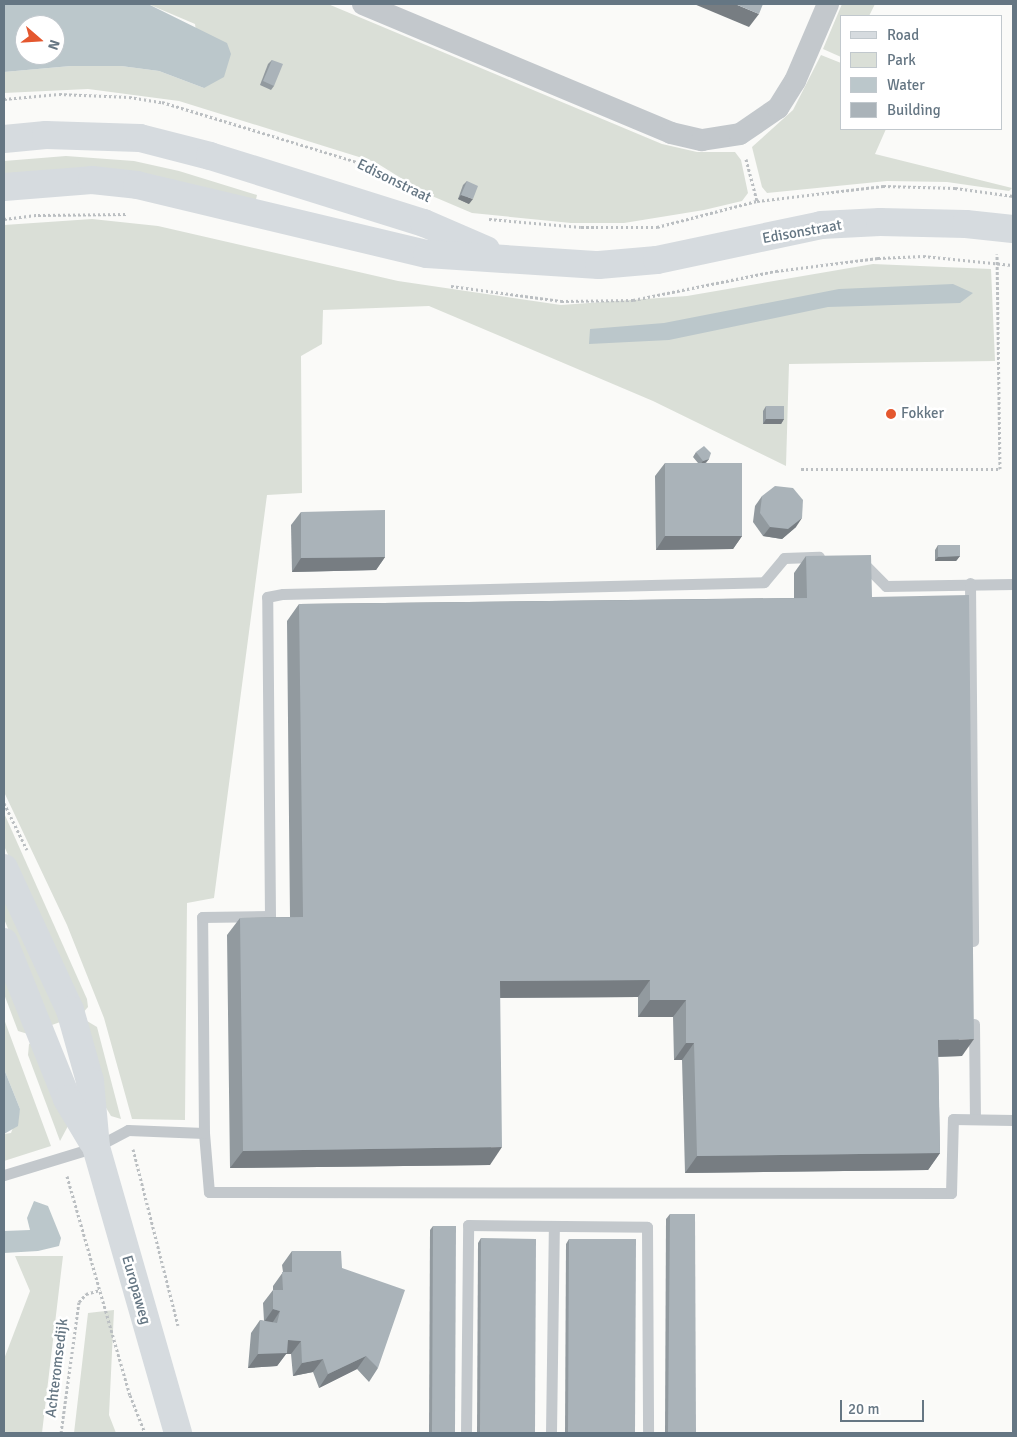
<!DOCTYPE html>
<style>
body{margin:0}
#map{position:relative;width:1017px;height:1437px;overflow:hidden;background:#fafaf8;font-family:Signika,sans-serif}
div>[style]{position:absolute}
.green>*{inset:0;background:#dadfd7}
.water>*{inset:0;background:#bbc7cb}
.path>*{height:3px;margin-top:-1.5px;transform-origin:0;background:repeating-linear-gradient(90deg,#bbbfc2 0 2.5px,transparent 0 5px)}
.service>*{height:11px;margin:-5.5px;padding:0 5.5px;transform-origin:5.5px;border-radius:5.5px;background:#c3c8cc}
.minor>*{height:22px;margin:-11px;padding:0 11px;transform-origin:11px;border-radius:11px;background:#c3c8cc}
.primary>*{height:28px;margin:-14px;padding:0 14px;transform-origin:14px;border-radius:14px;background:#d6dbdf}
.wall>*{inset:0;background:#929a9f}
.shaded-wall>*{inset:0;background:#777d82}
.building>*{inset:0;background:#aab3b9}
.dots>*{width:14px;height:14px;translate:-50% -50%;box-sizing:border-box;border:2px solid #fff;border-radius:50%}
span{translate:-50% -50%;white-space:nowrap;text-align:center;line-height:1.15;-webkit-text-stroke:5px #fff;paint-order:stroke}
.street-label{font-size:15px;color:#657683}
.poi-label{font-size:15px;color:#657683}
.left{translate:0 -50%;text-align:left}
.frame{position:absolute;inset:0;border:5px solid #657683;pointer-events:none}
.legend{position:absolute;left:840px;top:15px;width:162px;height:115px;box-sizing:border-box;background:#fff;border:1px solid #c1c8cd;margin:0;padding:6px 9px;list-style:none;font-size:15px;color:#657683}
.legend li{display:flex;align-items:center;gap:10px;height:25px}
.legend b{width:25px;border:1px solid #c1c8cd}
.north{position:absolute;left:15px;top:15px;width:50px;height:50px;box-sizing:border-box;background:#fff;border:1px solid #c1c8cd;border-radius:50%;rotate:109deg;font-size:14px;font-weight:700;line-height:20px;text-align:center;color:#657683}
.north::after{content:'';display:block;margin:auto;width:18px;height:22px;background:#e4572e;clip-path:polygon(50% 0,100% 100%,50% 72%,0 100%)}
.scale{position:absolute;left:840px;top:1400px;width:84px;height:22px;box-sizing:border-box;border:2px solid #657683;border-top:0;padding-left:6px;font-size:15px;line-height:18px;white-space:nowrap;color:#657683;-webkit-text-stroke:4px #fff;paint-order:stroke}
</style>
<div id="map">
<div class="green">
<i style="clip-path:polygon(148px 4px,328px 4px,662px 144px,697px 152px,735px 152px,741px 160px,748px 193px,742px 201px,704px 210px,624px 223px,571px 223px,472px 213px,425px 193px,375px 162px,179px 101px,88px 89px,4px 93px,4px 72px,71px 66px,121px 66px,159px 71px,204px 88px,195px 24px)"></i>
<i style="clip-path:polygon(842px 4px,875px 4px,869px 16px,841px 16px,841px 57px,823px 49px)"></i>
<i style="clip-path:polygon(821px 55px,841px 63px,841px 129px,886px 129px,875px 154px,1012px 188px,1009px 191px,947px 182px,887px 181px,767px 193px,762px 187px,752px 147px,793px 110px)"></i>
<i style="clip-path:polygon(66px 156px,134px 161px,179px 171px,257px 195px,255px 204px,4px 176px,4px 161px)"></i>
<i style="clip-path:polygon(92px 219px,158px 226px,398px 281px,561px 305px,687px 296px,873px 264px,991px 269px,995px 361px,789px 364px,786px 466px,653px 401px,429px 306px,323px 310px,322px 344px,301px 356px,302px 493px,267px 495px,214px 898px,187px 903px,185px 1120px,132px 1119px,104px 1018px,67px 925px,4px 792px,4px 225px)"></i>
<i style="clip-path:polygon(4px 813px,87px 999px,88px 1007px,81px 1015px,4px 846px)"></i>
<i style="clip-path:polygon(4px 884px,63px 1021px,49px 1026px,4px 919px)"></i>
<i style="clip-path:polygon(4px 957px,28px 1034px,18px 1031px,4px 994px)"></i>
<i style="clip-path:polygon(4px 1019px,51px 1146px,4px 1161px,4px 1134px,11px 1133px,20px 1109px,4px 1069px)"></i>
<i style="clip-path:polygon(87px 1021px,97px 1027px,121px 1119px,111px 1116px,105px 1106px)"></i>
<i style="clip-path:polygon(38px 1040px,68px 1126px,60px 1141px,28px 1055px,29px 1044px)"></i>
<i style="clip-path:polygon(15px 1256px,63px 1256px,42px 1433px,4px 1433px,4px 1359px,30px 1291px)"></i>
<i style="clip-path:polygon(114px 1310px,109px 1415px,116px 1433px,74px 1433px,88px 1313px)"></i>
</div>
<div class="water">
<i style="clip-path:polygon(evenodd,4px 4px,148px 4px,227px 43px,231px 54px,224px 77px,204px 88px,159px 71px,121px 66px,71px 66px,4px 72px,4px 4px,25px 25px,55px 25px,55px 55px,25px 55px,25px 25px)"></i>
<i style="clip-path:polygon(953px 284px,973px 293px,960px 303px,828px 307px,669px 340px,589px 344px,590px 329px,664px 323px,839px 289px)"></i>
<i style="clip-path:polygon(4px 1069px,20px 1109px,18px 1126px,4px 1134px)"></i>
<i style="clip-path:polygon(34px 1201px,48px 1206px,61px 1238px,59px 1246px,38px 1251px,4px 1253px,4px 1231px,30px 1230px,27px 1218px)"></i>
</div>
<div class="path">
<i style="left:4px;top:99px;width:55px;rotate:-5.2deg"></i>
<i style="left:59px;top:94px;width:70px;rotate:2.5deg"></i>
<i style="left:129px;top:97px;width:33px;rotate:9deg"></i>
<i style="left:162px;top:102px;width:218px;rotate:17.1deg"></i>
<i style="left:370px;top:166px;width:42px;rotate:28.4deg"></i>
<i style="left:746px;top:159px;width:43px;rotate:75.3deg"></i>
<i style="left:4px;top:219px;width:34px;rotate:-7deg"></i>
<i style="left:38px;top:215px;width:90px;rotate:-0.6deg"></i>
<i style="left:489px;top:219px;width:92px;rotate:5deg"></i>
<i style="left:581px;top:227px;width:76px"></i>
<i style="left:657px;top:227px;width:103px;rotate:-14.6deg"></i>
<i style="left:757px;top:201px;width:127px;rotate:-6.8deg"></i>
<i style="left:883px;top:186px;width:72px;rotate:1.6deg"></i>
<i style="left:955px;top:188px;width:59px;rotate:7.9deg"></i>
<i style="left:451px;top:286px;width:111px;rotate:7.8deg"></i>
<i style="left:561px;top:301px;width:72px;rotate:-0.8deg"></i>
<i style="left:633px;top:300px;width:146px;rotate:-11.5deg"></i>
<i style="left:776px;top:271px;width:103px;rotate:-7.3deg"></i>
<i style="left:878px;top:258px;width:45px;rotate:-2.5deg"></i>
<i style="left:923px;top:256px;width:90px;rotate:5.7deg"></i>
<i style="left:801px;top:469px;width:199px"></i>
<i style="left:1000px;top:469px;width:215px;rotate:-90.8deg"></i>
<i style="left:4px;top:803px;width:52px;rotate:63.9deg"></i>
<i style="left:133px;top:1149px;width:182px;rotate:75.7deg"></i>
<i style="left:67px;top:1176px;width:228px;rotate:74deg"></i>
<i style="left:130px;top:1395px;width:41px;rotate:68.5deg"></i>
<i style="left:61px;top:1433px;width:132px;rotate:-82.2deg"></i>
<i style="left:79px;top:1302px;width:11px;rotate:-49deg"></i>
<i style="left:86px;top:1294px;width:15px;rotate:-16deg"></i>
</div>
<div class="service">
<i style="left:862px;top:562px;width:34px;rotate:45deg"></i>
<i style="left:886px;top:586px;width:127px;rotate:-0.9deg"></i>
<i style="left:970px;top:583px;width:358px;rotate:89.5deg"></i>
<i style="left:974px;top:1024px;width:95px;rotate:89.4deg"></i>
<i style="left:204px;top:1133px;width:59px;rotate:85.2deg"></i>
<i style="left:209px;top:1192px;width:742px;rotate:0.08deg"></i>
<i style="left:951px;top:1193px;width:74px;rotate:-88.5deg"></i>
<i style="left:953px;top:1119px;width:60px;rotate:1deg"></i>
<i style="left:4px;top:1175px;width:96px;rotate:-16.9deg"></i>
<i style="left:96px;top:1147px;width:36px;rotate:-28deg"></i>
<i style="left:128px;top:1130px;width:76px;rotate:2.3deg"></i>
<i style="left:204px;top:1133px;width:216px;rotate:-90.5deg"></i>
<i style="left:202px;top:917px;width:68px;rotate:-0.8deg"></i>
<i style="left:270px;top:916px;width:319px;rotate:-90.5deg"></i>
<i style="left:267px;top:597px;width:16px;rotate:-11deg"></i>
<i style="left:283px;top:594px;width:481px;rotate:-1.4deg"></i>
<i style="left:764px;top:582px;width:31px;rotate:-50deg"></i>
<i style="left:784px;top:558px;width:35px;rotate:-2deg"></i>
<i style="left:466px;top:1433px;width:208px;rotate:-89.4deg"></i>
<i style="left:468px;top:1225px;width:179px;rotate:0.6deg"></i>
<i style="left:647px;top:1227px;width:206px;rotate:89.7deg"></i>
<i style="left:551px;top:1433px;width:207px;rotate:-89.2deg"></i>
</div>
<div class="minor">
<i style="left:363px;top:4px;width:334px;rotate:22.7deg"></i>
<i style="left:671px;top:133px;width:32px;rotate:13deg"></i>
<i style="left:702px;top:140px;width:38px;rotate:-9deg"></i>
<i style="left:740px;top:134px;width:46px;rotate:-34.4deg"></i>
<i style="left:778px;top:108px;width:32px;rotate:-58deg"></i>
<i style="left:795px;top:81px;width:84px;rotate:-66.8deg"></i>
</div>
<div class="primary">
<i style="left:4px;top:139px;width:42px;rotate:-5.4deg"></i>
<i style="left:46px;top:135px;width:94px;rotate:1.8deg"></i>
<i style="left:140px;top:138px;width:72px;rotate:14.4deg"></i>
<i style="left:210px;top:156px;width:224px;rotate:17.4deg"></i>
<i style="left:424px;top:223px;width:68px;rotate:23.5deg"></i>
<i style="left:4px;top:187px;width:88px;rotate:-4.5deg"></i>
<i style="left:92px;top:180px;width:45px;rotate:6.3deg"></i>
<i style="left:137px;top:185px;width:298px;rotate:13.4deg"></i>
<i style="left:427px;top:254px;width:172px;rotate:3.7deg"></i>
<i style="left:599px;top:265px;width:58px;rotate:-4.9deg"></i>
<i style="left:657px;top:260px;width:168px;rotate:-12deg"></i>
<i style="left:821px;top:225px;width:59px;rotate:-2.9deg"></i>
<i style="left:880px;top:222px;width:86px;rotate:1.3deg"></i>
<i style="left:966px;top:224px;width:47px;rotate:6.1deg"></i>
<i style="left:4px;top:868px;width:157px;rotate:65.1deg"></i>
<i style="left:70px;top:1010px;width:74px;rotate:74.3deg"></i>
<i style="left:90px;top:1081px;width:66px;rotate:84.8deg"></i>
<i style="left:96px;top:1147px;width:298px;rotate:74deg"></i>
<i style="left:4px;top:942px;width:169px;rotate:68.1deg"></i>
<i style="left:67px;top:1099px;width:49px;rotate:59.2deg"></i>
</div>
<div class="wall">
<i style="clip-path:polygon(272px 60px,274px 86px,271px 90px,260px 85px,268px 64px)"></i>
<i style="clip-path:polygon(467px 181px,469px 204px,458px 199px,463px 185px)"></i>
<i style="clip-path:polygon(766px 406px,784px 419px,781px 424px,763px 424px,763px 411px)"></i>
<i style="clip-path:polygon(696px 452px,709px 459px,706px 463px,742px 536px,733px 549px,656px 550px,655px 476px,665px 463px,698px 463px,693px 457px)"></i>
<i style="clip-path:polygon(762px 496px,796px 527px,782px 539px,763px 536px,753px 522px,755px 506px)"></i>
<i style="clip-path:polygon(301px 512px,385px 557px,376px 570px,292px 572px,291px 525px)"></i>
<i style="clip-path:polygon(938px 545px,960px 556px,956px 561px,935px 561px,935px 550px)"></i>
<i style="clip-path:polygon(806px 556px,872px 597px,962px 1056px,938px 1057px,940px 1153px,928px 1170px,685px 1173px,682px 1060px,674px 1060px,673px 1017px,638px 1017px,638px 997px,500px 998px,490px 1165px,230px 1168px,227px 935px,240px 918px,290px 917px,287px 621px,299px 604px,794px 598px,794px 573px)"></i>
<i style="clip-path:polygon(670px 1214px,696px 1433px,665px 1433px,666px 1219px)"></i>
<i style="clip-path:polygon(433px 1226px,455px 1433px,429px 1433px,430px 1230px)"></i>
<i style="clip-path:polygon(481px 1238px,535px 1433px,477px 1433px,478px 1243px)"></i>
<i style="clip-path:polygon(569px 1239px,635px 1433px,565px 1433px,566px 1244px)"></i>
<i style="clip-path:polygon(292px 1251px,342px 1268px,378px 1368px,369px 1382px,357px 1369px,319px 1388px,313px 1372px,293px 1376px,291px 1354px,286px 1354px,277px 1366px,248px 1368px,251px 1333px,260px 1320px,264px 1321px,263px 1303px,273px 1290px,273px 1286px,283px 1272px,282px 1265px)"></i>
</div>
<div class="shaded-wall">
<i style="clip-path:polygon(694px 4px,735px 4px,759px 14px,749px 27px)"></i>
<i style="clip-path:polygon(461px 195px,473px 199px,469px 204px,458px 199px)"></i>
<i style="clip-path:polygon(766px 419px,784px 419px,781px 424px,763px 424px)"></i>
<i style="clip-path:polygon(709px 459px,705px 463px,700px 465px,703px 461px)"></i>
<i style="clip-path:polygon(802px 518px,796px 527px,782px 539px,763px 536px,770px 527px)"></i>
<i style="clip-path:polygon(665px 536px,742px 536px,733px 549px,656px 550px)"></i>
<i style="clip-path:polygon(960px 556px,956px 561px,935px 561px,938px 557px)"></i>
<i style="clip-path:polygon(385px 557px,376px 570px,292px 572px,301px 558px)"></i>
<i style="clip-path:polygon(650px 980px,638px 997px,488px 998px,500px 981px)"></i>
<i style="clip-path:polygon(650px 1000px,686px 1000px,673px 1017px,638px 1017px)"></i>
<i style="clip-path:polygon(974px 1039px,962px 1056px,926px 1057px,938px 1040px)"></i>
<i style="clip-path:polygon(686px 1043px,694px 1043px,682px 1060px,674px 1060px)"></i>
<i style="clip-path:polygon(502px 1147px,490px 1165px,230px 1168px,243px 1151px)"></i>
<i style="clip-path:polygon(940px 1153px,928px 1170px,685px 1173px,697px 1156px)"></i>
<i style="clip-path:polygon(273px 1309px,280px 1311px,271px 1325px,264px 1322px)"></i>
<i style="clip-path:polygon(288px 1340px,301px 1341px,291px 1354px,286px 1354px,277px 1366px,248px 1368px,258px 1354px)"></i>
<i style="clip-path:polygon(366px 1356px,357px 1369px,319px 1388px,328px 1374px)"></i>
<i style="clip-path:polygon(323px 1359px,313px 1372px,293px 1376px,302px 1363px)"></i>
</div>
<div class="building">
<i style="clip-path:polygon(735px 4px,763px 4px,759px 14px)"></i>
<i style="clip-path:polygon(272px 60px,283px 64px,274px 86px,263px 81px)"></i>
<i style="clip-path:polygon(467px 181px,478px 186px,473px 199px,461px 195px)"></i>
<i style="clip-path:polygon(766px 406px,784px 406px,784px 419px,766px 419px)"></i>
<i style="clip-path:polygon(704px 446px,711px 453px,709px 459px,703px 461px,696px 452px)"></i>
<i style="clip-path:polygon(665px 463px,742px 463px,742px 536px,665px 536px)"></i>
<i style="clip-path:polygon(775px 486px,793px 488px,803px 500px,802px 518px,788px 529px,770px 527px,760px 513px,762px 496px)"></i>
<i style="clip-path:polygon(385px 510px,385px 557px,301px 558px,301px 512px)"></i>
<i style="clip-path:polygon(938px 545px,960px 545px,960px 556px,938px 557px)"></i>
<i style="clip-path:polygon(871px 555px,872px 597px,969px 595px,974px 1039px,938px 1040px,940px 1153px,697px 1156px,694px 1043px,686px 1043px,686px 1000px,650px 1000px,650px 980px,500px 981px,502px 1147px,243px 1151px,240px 918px,303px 917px,299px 604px,807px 598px,806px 556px)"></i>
<i style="clip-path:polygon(670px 1214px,695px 1214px,696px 1433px,668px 1433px)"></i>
<i style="clip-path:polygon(433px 1226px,456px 1226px,455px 1433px,432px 1433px)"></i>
<i style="clip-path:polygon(481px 1238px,536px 1239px,535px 1433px,480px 1433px)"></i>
<i style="clip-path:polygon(569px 1239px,636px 1239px,635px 1433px,568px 1433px)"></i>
<i style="clip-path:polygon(292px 1251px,341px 1251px,342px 1268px,405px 1290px,378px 1368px,366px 1356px,328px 1374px,323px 1359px,302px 1363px,301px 1341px,288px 1340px,287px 1353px,258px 1354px,260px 1320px,277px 1323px,280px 1311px,273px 1309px,273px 1290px,283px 1290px,282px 1272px,292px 1272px)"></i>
</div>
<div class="dots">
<i style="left:891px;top:414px;background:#e4572e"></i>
</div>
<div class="street-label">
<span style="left:394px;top:181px;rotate:26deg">Edisonstraat</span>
<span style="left:802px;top:232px;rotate:-10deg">Edisonstraat</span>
<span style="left:136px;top:1290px;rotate:74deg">Europaweg</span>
<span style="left:57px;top:1368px;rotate:-83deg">Achteromsedijk</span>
</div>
<div class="poi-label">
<span class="left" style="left:901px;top:414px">Fokker</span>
</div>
<div class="frame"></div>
<ul class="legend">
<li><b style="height:6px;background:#d6dbdf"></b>Road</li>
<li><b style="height:14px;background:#dadfd7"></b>Park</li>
<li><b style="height:14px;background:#bbc7cb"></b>Water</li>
<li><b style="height:14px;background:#aab3b9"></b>Building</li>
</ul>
<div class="north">N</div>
<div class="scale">20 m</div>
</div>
